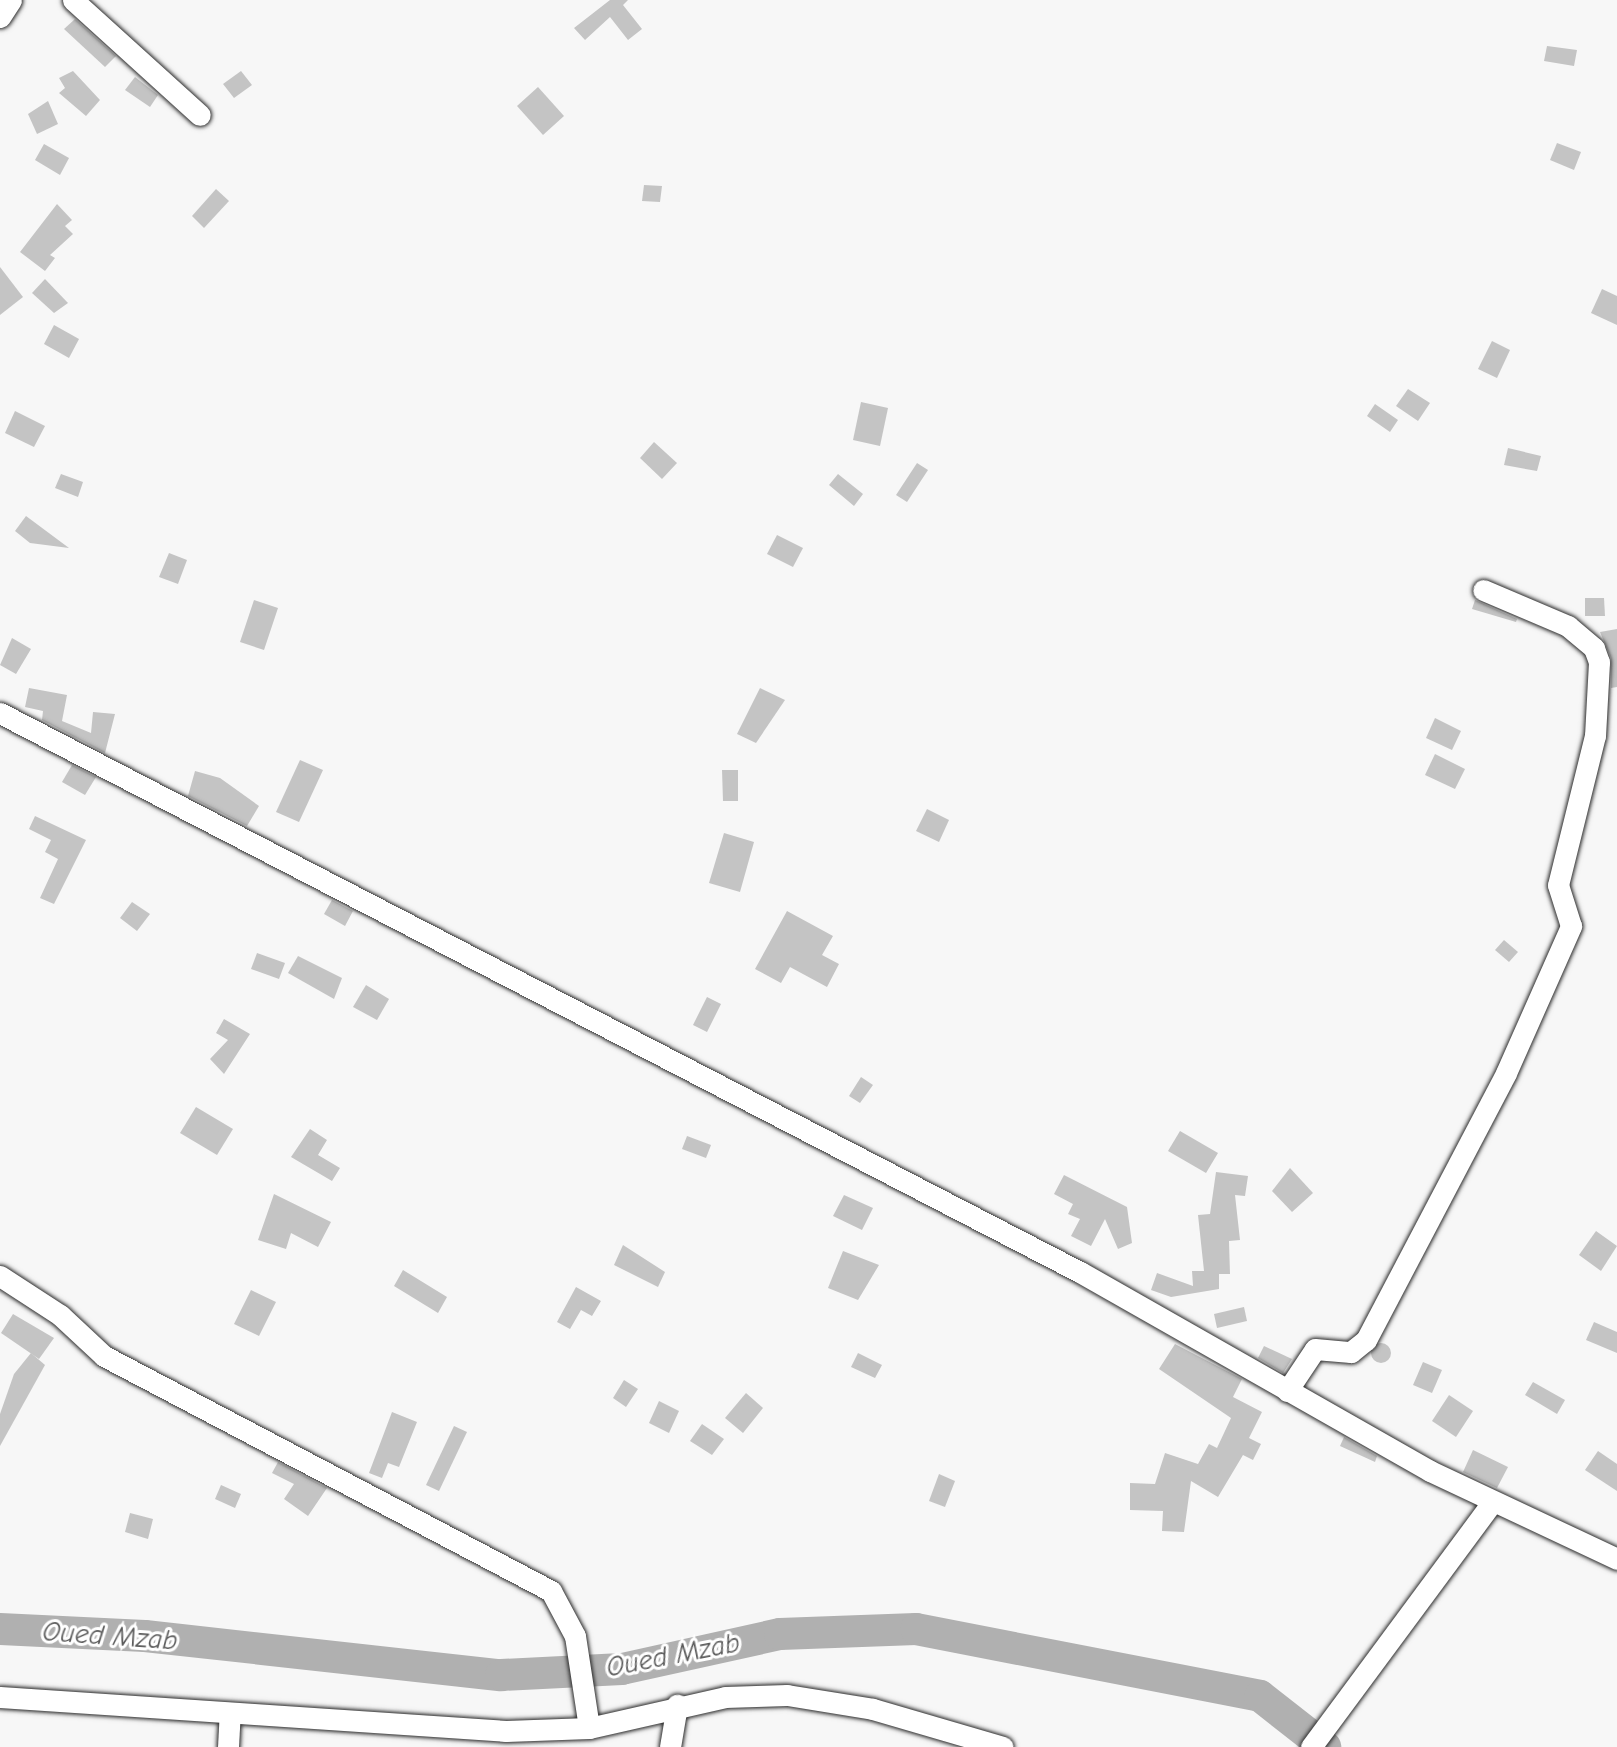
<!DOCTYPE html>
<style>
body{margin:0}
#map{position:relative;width:1617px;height:1747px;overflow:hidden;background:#f7f7f7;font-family:"Comic Neue",sans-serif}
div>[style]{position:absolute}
.river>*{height:32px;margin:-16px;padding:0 16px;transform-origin:16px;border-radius:16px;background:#b0b0b0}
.building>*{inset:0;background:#c4c4c4}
.round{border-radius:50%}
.roads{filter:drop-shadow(0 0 2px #2b2b2b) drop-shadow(0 0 2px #2b2b2b)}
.minor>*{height:21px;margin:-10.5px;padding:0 10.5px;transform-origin:10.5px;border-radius:10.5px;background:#fff}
span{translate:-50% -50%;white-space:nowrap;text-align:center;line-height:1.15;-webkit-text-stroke:6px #fff;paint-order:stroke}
.water-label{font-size:28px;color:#5a5a5a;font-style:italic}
</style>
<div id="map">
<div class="river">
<i style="left:0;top:1629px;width:145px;rotate:2.8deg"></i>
<i style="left:145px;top:1636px;width:358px;rotate:6.3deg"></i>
<i style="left:501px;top:1675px;width:121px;rotate:-2.8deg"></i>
<i style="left:622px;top:1669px;width:162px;rotate:-12.5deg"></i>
<i style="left:780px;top:1634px;width:136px;rotate:-2.1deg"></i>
<i style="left:916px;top:1629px;width:350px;rotate:11deg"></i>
<i style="left:1260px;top:1696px;width:83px;rotate:38.1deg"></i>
</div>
<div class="building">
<i style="clip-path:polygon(628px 0,623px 5px,642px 29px,628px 40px,610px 17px,585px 40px,574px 28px,610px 0)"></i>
<i style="clip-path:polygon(75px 19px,116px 56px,105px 67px,64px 29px)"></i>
<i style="clip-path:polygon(1547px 46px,1577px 50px,1574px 66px,1544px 61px)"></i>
<i style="clip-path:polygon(73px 71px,100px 100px,86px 116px,59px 93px,65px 88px,59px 78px)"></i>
<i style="clip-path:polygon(241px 71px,252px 85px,234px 98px,223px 84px)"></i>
<i style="clip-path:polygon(135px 77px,158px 95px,150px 107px,125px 90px)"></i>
<i style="clip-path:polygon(538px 87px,564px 116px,543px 135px,517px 106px)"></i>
<i style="clip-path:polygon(48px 101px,58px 124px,37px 134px,28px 114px)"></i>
<i style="clip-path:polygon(1557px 143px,1581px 152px,1574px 170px,1550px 160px)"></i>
<i style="clip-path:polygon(44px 144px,69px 158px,60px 175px,35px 160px)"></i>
<i style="clip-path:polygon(644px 185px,662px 186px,660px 202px,642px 201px)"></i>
<i style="clip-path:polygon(216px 189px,229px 201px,204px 228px,192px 216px)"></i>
<i style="clip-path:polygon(57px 204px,72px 220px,65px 226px,73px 234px,50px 255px,55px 258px,45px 271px,20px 252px)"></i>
<i style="clip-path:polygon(0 267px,23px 297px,0 315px)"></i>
<i style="clip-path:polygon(45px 279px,68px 303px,54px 313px,32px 293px)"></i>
<i style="clip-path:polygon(1602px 289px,1617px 296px,1617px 325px,1591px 313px)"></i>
<i style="clip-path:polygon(54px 325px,79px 339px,69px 358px,44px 344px)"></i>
<i style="clip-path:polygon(1492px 341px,1510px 350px,1497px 378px,1478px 369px)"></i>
<i style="clip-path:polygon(1408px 389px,1430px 403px,1418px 421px,1396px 406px)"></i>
<i style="clip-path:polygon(861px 402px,888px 408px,880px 446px,853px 440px)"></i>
<i style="clip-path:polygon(1375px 404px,1398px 420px,1390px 432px,1367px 416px)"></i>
<i style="clip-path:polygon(15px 411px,45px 426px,34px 447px,5px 433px)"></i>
<i style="clip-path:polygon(654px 442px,677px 463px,662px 479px,640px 458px)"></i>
<i style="clip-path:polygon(1508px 448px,1541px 456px,1537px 471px,1504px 465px)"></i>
<i style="clip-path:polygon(917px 463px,928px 470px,907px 502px,896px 495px)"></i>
<i style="clip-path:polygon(61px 474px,83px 482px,78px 497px,55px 488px)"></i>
<i style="clip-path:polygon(838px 474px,863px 494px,854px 506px,829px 485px)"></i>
<i style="clip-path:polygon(26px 516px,69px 548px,30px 543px,15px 531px)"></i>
<i style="clip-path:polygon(777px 535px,803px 548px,793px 567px,767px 554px)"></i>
<i style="clip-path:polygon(169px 553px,187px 560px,178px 584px,159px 577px)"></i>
<i style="clip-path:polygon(1585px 598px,1604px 598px,1605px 616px,1585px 616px)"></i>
<i style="clip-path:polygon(254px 600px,278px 608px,264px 650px,240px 642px)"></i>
<i style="clip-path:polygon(1475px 600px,1517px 619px,1516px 622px,1472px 609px)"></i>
<i style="clip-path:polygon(1617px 629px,1617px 687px,1611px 688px,1611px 658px,1600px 632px)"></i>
<i style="clip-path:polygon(12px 638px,31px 649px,16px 674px,0 665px)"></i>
<i style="clip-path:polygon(29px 688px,67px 695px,62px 721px,91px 733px,93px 712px,115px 714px,105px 753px,42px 720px,43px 711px,25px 707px)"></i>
<i style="clip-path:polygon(760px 688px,785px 700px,756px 743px,737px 734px)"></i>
<i style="clip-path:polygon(1435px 718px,1461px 731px,1452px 750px,1426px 738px)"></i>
<i style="clip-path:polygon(1435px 754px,1465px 769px,1455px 789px,1425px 775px)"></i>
<i style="clip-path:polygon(300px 760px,323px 770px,299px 822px,276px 812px)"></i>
<i style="clip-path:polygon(72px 765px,96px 777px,85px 795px,62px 782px)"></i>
<i style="clip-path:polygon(722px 770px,738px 770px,738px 801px,723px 801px)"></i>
<i style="clip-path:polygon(195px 771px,220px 778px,259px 806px,247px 826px,188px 796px)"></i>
<i style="clip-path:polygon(927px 809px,949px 820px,939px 842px,916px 831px)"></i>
<i style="clip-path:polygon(35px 816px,86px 840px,54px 904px,40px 898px,58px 859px,45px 852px,51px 840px,29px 829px)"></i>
<i style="clip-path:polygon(724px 833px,754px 842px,740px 892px,709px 883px)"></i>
<i style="clip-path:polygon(332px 900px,353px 911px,345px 926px,324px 914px)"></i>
<i style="clip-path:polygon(132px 902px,150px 914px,137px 931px,120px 918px)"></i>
<i style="clip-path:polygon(787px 911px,833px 936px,822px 955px,839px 964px,827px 987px,790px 967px,781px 983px,755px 969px)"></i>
<i style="clip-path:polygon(1504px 940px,1518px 952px,1509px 962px,1495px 950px)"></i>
<i style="clip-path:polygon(257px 953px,285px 963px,279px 979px,251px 969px)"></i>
<i style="clip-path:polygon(298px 956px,342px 978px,334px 999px,288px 973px)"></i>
<i style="clip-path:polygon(366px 985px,389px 999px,377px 1020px,353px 1007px)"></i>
<i style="clip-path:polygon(707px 997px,721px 1004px,707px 1032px,693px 1025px)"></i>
<i style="clip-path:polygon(224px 1019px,250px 1034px,224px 1074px,210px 1059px,228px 1040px,216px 1033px)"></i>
<i style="clip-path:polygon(861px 1077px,873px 1085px,860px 1103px,849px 1096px)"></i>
<i style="clip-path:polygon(196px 1107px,233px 1129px,217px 1155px,180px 1133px)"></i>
<i style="clip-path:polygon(310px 1129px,327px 1140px,318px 1155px,340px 1168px,332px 1181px,291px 1157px)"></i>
<i style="clip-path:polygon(1180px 1131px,1218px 1153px,1206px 1173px,1168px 1151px)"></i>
<i style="clip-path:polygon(687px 1136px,711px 1145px,706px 1158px,682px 1149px)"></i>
<i style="clip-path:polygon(1290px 1168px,1313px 1193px,1292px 1212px,1272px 1191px)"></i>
<i style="clip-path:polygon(1216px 1172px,1248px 1176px,1245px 1196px,1235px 1195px,1240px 1240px,1229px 1241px,1230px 1274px,1219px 1274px,1219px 1289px,1171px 1297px,1151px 1290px,1157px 1273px,1193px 1286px,1192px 1271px,1204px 1271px,1198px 1215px,1210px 1214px)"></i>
<i style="clip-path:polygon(1064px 1175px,1127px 1207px,1132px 1243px,1118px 1249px,1105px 1219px,1091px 1246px,1071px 1236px,1080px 1219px,1068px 1214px,1073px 1204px,1054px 1194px)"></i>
<i style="clip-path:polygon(274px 1194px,331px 1222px,318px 1247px,291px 1233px,286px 1249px,258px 1240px)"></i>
<i style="clip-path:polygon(844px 1195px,873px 1208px,862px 1230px,833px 1216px)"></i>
<i style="clip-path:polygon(1596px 1231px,1617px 1246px,1601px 1271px,1579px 1255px)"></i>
<i style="clip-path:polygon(623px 1245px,665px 1272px,658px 1287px,614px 1265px)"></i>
<i style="clip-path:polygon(843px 1251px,879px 1265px,858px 1300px,828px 1288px)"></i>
<i style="clip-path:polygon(403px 1270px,447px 1297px,438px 1313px,394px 1286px)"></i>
<i style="clip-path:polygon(576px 1287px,601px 1301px,592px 1316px,581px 1310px,570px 1329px,557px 1322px)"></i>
<i style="clip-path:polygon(251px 1290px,276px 1302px,259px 1336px,234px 1324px)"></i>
<i style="clip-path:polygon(1244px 1307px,1247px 1321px,1217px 1328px,1214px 1314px)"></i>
<i style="clip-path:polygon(13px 1314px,54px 1338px,39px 1359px,1px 1333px)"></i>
<i style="clip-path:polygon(1594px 1322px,1617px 1332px,1617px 1353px,1586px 1340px)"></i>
<i class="round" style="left:1371px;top:1343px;width:20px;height:20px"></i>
<i style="clip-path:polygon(1175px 1344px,1242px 1379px,1233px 1397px,1262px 1412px,1249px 1438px,1261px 1444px,1253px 1460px,1243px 1455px,1218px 1497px,1191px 1481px,1184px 1532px,1162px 1531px,1163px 1511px,1130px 1510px,1130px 1483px,1155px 1484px,1165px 1453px,1198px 1464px,1209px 1444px,1217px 1448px,1231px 1418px,1159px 1369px)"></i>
<i style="clip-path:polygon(1264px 1346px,1292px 1359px,1283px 1373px,1258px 1358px)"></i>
<i style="clip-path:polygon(31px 1353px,45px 1365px,0 1446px,0 1414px,14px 1374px)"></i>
<i style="clip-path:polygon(858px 1353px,882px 1365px,875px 1378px,851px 1367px)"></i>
<i style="clip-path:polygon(1423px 1362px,1442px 1370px,1432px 1393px,1413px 1385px)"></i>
<i style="clip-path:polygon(624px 1380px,638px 1389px,626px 1407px,613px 1398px)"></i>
<i style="clip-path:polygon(1533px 1382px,1565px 1400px,1557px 1414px,1525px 1395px)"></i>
<i style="clip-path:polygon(746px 1393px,763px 1408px,743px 1433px,725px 1418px)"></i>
<i style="clip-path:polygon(1449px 1395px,1473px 1411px,1456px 1437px,1432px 1421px)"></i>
<i style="clip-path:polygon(659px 1401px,679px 1411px,669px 1433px,649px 1423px)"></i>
<i style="clip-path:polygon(392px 1412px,417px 1422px,399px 1467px,388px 1463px,382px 1478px,369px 1473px)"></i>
<i style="clip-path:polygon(702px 1424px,724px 1439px,712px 1455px,690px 1441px)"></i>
<i style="clip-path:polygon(454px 1426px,467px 1432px,439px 1491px,426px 1485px)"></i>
<i style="clip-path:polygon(1344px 1437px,1377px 1456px,1375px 1462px,1340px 1446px)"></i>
<i style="clip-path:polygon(1473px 1450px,1508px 1467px,1497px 1488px,1463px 1472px)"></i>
<i style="clip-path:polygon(1598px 1451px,1617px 1464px,1617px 1491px,1585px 1470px)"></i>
<i style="clip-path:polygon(278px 1462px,327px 1488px,308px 1516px,284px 1499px,294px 1484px,272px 1473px)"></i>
<i style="clip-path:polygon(939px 1474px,955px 1481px,945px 1507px,929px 1501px)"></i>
<i style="clip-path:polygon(221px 1485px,241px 1494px,235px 1508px,215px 1499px)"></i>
<i style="clip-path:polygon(130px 1513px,153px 1519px,148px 1539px,125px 1532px)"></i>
</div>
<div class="roads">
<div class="minor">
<i style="left:73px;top:0;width:171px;rotate:42.2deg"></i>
<i style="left:0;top:17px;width:20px;rotate:-57deg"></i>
<i style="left:0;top:713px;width:1216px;rotate:27.37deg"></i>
<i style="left:1080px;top:1272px;width:403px;rotate:29.6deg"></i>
<i style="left:1430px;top:1471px;width:207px;rotate:25.2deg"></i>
<i style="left:0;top:1276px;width:72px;rotate:33deg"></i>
<i style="left:60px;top:1315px;width:60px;rotate:43deg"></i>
<i style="left:104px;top:1356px;width:505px;rotate:27.73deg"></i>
<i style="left:551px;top:1591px;width:51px;rotate:61.9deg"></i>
<i style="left:575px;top:1636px;width:93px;rotate:81.3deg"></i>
<i style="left:1287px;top:1391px;width:50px;rotate:-56.3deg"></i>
<i style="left:1315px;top:1349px;width:36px;rotate:5deg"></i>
<i style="left:1351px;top:1352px;width:19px;rotate:-39deg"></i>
<i style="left:1366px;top:1340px;width:301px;rotate:-62.3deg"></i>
<i style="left:1506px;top:1073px;width:161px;rotate:-66.1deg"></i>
<i style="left:1571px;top:926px;width:43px;rotate:-107.6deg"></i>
<i style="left:1558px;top:885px;width:154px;rotate:-76.1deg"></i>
<i style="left:1595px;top:736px;width:74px;rotate:-86.9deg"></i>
<i style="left:1599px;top:662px;width:15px;rotate:-110deg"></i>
<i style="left:1594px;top:648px;width:34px;rotate:-140deg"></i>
<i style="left:1568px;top:626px;width:92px;rotate:-157deg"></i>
<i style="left:0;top:1697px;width:507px;rotate:3.84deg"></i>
<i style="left:506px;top:1731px;width:83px;rotate:-2.1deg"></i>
<i style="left:589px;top:1728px;width:139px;rotate:-12.8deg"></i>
<i style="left:725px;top:1697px;width:62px;rotate:-1.8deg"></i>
<i style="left:787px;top:1695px;width:87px;rotate:9.2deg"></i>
<i style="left:873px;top:1709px;width:135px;rotate:16.3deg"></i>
<i style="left:228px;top:1747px;width:34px;rotate:-87deg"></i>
<i style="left:670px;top:1747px;width:43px;rotate:-80.5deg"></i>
<i style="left:1311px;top:1747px;width:305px;rotate:-53.5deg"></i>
</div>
</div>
<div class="water-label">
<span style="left:110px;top:1636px;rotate:4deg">Oued Mzab</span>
<span style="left:673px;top:1655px;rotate:-11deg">Oued Mzab</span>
</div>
</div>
